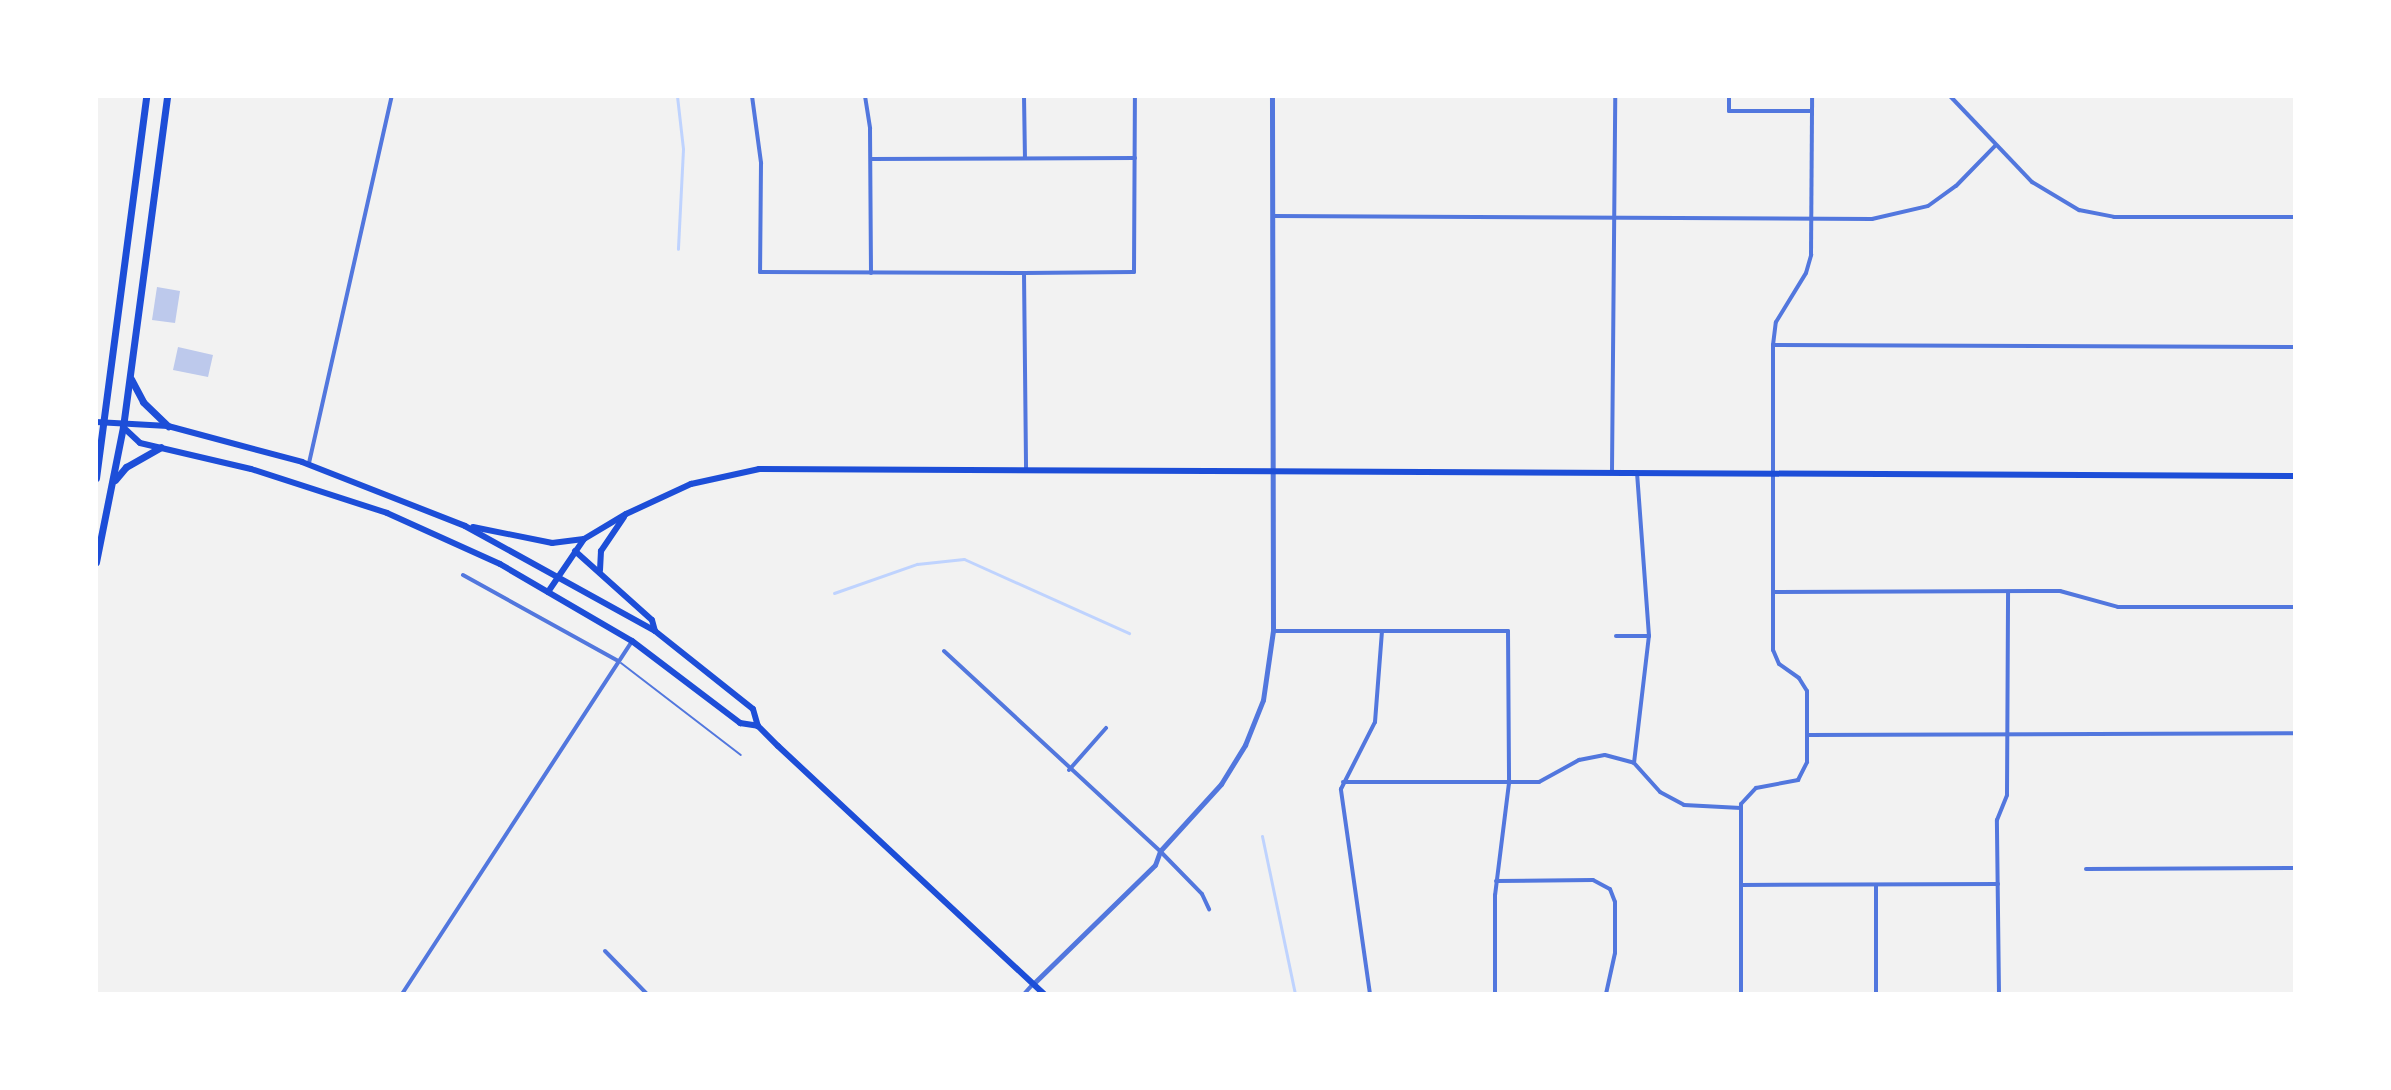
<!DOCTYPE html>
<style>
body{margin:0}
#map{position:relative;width:2391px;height:1090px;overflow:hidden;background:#f2f2f2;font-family:"IBM Plex Sans",sans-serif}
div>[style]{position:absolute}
.stream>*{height:3px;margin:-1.5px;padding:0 1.5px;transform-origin:1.5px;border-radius:1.5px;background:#bfd3fe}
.building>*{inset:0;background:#bdc9ec}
.service>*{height:2px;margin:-1px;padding:0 1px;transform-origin:1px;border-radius:1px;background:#5277de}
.minor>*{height:4px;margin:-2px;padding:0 2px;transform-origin:2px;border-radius:2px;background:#5277de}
.tertiary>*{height:5px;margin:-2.5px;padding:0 2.5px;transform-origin:2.5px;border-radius:2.5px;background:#5277de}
.secondary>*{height:6px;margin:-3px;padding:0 3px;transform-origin:3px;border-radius:3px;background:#1d4ed8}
.trunk>*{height:7px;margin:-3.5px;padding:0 3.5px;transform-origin:3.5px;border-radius:3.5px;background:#1d4ed8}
span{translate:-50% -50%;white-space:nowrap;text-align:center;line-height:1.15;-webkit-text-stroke:6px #fff;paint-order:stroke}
.frame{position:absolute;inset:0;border:98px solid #fff;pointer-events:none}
</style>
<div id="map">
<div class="stream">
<i style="left:677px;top:96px;width:53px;rotate:83.5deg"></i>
<i style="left:683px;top:149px;width:100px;rotate:92.9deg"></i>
<i style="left:834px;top:593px;width:88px;rotate:-19.3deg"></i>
<i style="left:917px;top:564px;width:47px;rotate:-6.1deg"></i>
<i style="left:964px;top:559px;width:181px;rotate:24.2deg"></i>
<i style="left:1262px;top:836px;width:161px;rotate:78.2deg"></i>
</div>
<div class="building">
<i style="clip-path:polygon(157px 287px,180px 291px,175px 323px,152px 320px)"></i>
<i style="clip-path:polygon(178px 347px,213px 355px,208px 377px,173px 370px)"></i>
</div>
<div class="service">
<i style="left:621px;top:663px;width:151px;rotate:37.5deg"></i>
</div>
<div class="minor">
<i style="left:752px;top:96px;width:68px;rotate:82.3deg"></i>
<i style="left:761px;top:163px;width:109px;rotate:90.5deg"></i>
<i style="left:760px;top:272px;width:264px;rotate:0.2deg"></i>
<i style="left:1024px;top:273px;width:110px;rotate:-0.5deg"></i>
<i style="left:1134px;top:272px;width:176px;rotate:-89.7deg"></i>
<i style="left:865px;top:96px;width:33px;rotate:81deg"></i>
<i style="left:870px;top:129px;width:144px;rotate:89.6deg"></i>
<i style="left:1024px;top:96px;width:62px;rotate:89.1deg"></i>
<i style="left:1729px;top:96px;width:15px;rotate:90deg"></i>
<i style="left:1729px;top:111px;width:83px"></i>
<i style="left:1950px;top:96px;width:119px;rotate:46.4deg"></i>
<i style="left:2032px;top:182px;width:55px;rotate:30.8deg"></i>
<i style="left:2079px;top:210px;width:36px;rotate:11deg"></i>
<i style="left:2114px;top:217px;width:181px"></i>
<i style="left:871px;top:159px;width:264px;rotate:-0.2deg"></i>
<i style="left:1273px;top:216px;width:599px;rotate:0.29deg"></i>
<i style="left:1872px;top:219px;width:57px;rotate:-13.1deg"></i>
<i style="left:1928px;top:206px;width:34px;rotate:-36deg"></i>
<i style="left:1956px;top:186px;width:57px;rotate:-45.7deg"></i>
<i style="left:1024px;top:273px;width:197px;rotate:89.4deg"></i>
<i style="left:1773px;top:345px;width:522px;rotate:0.22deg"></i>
<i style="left:309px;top:463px;width:376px;rotate:-77.3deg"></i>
<i style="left:1612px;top:471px;width:375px;rotate:-89.5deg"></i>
<i style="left:463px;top:575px;width:177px;rotate:29deg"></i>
<i style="left:1773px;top:592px;width:287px;rotate:-0.2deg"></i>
<i style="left:2060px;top:591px;width:60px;rotate:15.4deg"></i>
<i style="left:2118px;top:607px;width:177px"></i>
<i style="left:1273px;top:631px;width:235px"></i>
<i style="left:1508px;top:631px;width:152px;rotate:89.6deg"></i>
<i style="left:1509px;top:783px;width:113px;rotate:97.1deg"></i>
<i style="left:1495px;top:895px;width:99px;rotate:90deg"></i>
<i style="left:1616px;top:636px;width:33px"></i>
<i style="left:944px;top:651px;width:294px;rotate:42.8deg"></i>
<i style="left:1160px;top:851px;width:60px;rotate:45.7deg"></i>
<i style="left:1202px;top:894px;width:17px;rotate:65deg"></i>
<i style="left:1808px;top:735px;width:487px;rotate:-0.2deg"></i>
<i style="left:1634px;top:763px;width:128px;rotate:-83.3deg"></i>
<i style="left:1649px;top:636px;width:164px;rotate:-94.2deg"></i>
<i style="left:1069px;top:770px;width:56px;rotate:-48.6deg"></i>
<i style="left:1343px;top:782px;width:196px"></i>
<i style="left:1539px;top:782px;width:46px;rotate:-28.8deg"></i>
<i style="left:1579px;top:760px;width:26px;rotate:-11deg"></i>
<i style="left:1605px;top:755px;width:30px;rotate:15deg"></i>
<i style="left:1634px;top:763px;width:39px;rotate:48deg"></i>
<i style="left:1660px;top:792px;width:27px;rotate:28deg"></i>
<i style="left:1684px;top:805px;width:57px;rotate:3deg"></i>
<i style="left:2086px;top:869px;width:209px;rotate:-0.3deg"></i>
<i style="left:1496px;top:881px;width:97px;rotate:-0.6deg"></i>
<i style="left:1593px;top:880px;width:19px;rotate:28deg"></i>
<i style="left:1610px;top:889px;width:14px;rotate:69deg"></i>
<i style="left:1615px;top:902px;width:51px;rotate:90deg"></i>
<i style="left:1615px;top:953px;width:42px;rotate:102.4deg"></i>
<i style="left:1741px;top:885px;width:257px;rotate:-0.2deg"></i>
<i style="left:1876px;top:885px;width:109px;rotate:90deg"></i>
<i style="left:605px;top:951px;width:60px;rotate:45.7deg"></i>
<i style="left:402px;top:994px;width:421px;rotate:-56.9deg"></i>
<i style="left:1024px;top:994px;width:13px;rotate:-48deg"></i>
<i style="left:1370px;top:994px;width:207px;rotate:-98.1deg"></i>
<i style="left:1341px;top:789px;width:75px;rotate:-63.1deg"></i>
<i style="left:1375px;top:722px;width:90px;rotate:-85.6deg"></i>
<i style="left:1741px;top:994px;width:190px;rotate:-90deg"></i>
<i style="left:1741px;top:804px;width:22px;rotate:-47deg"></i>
<i style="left:1756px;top:788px;width:43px;rotate:-10.8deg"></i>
<i style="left:1798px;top:780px;width:20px;rotate:-63deg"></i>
<i style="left:1807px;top:762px;width:71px;rotate:-90deg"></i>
<i style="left:1807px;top:691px;width:15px;rotate:-122deg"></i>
<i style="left:1799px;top:678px;width:24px;rotate:-145deg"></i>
<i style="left:1779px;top:664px;width:15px;rotate:-113deg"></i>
<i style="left:1773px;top:650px;width:305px;rotate:-90deg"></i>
<i style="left:1773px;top:345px;width:23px;rotate:-83deg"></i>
<i style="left:1776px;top:322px;width:57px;rotate:-58.5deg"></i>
<i style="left:1806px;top:273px;width:19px;rotate:-74deg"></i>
<i style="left:1811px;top:255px;width:159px;rotate:-89.6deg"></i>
<i style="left:1999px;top:994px;width:174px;rotate:-90.7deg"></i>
<i style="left:1997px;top:820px;width:27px;rotate:-68deg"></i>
<i style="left:2007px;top:795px;width:203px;rotate:-89.7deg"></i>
</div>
<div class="tertiary">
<i style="left:1033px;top:984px;width:170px;rotate:-44.3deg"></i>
<i style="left:1155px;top:865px;width:15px;rotate:-70deg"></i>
<i style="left:1160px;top:851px;width:91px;rotate:-47.7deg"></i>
<i style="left:1221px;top:784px;width:46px;rotate:-58.4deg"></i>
<i style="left:1245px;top:745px;width:48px;rotate:-68.2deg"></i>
<i style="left:1263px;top:700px;width:70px;rotate:-81.8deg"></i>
<i style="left:1273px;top:631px;width:535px;rotate:-90.11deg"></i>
</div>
<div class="secondary">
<i style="left:96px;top:422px;width:72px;rotate:3.2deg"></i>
<i style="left:168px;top:426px;width:139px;rotate:15deg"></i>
<i style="left:302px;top:462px;width:175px;rotate:21.4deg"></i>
<i style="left:465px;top:526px;width:217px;rotate:28.9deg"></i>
<i style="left:655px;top:631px;width:125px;rotate:38.5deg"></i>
<i style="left:753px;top:709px;width:18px;rotate:74deg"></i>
<i style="left:758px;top:726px;width:28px;rotate:45deg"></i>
<i style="left:778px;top:746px;width:364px;rotate:43deg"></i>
<i style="left:123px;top:427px;width:23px;rotate:43deg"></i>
<i style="left:140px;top:443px;width:114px;rotate:13.2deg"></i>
<i style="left:251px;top:469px;width:143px;rotate:17.9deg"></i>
<i style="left:387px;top:513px;width:124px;rotate:24.3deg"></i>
<i style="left:500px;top:564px;width:153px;rotate:30.3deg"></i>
<i style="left:632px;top:641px;width:136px;rotate:37.2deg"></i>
<i style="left:740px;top:723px;width:18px;rotate:9deg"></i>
<i style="left:473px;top:527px;width:81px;rotate:11.4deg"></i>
<i style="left:552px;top:543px;width:32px;rotate:-7deg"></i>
<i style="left:575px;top:551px;width:103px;rotate:41.9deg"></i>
<i style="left:652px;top:620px;width:11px;rotate:75deg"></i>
<i style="left:600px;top:570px;width:19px;rotate:-87deg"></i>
<i style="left:601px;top:551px;width:41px;rotate:-55.9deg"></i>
<i style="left:548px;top:592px;width:64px;rotate:-55.8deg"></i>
<i style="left:584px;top:539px;width:49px;rotate:-30.8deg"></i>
<i style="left:626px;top:514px;width:72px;rotate:-24.8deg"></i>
<i style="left:691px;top:484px;width:70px;rotate:-12.4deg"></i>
<i style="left:759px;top:469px;width:1536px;rotate:0.26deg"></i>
</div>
<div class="trunk">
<i style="left:131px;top:379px;width:26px;rotate:62deg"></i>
<i style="left:143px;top:402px;width:35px;rotate:44deg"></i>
<i style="left:96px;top:478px;width:385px;rotate:-82.5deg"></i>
<i style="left:115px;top:480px;width:17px;rotate:-50deg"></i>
<i style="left:126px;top:467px;width:40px;rotate:-29.7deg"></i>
<i style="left:96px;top:562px;width:138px;rotate:-78.7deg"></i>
<i style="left:123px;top:427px;width:334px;rotate:-82.4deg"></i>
</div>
<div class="frame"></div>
</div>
